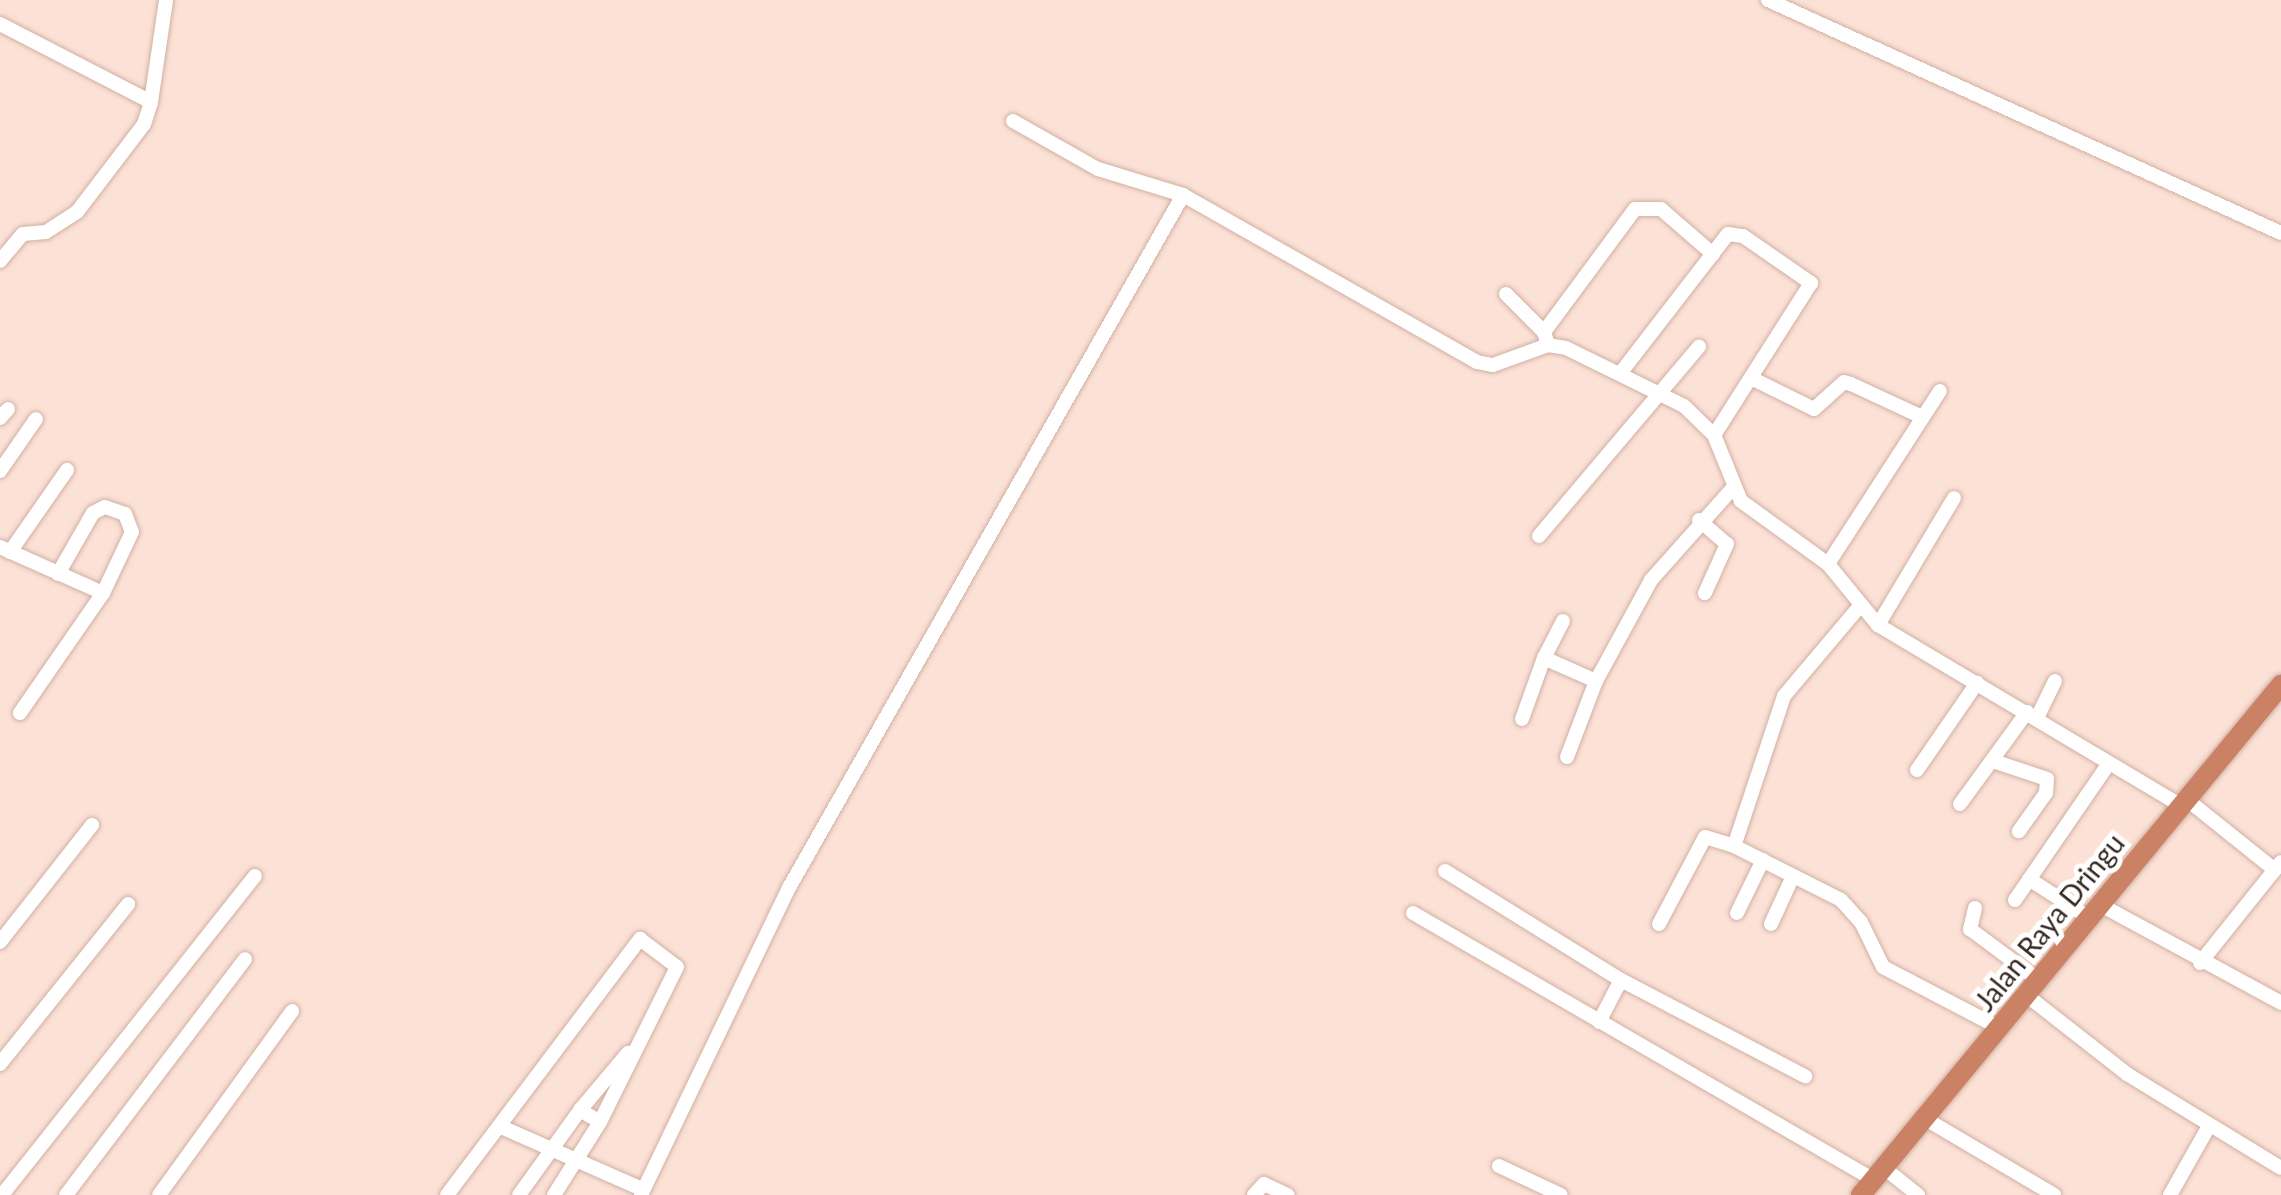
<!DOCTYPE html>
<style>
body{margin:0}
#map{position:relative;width:2281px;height:1195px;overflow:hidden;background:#fce1d6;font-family:Lato,sans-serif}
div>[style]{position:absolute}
.roads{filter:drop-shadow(0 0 2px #d1b0a3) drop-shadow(0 0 2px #d1b0a3)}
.minor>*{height:14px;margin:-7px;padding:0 7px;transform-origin:7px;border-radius:7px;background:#fff}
.highway>*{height:20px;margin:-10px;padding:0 10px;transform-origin:10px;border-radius:10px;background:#ca8164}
span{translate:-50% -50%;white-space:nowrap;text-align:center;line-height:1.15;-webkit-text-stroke:10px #fff;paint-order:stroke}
.street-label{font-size:28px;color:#332722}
</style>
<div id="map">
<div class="roads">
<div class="minor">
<i style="left:1768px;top:0;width:563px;rotate:24.43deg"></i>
<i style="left:0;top:24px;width:170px;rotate:27.3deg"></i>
<i style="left:151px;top:102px;width:103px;rotate:-81.6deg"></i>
<i style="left:1013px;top:121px;width:98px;rotate:29.5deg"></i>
<i style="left:1098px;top:169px;width:89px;rotate:17deg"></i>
<i style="left:0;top:261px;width:35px;rotate:-50deg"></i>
<i style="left:23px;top:234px;width:23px;rotate:-5deg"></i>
<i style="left:46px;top:232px;width:37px;rotate:-33deg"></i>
<i style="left:77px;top:212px;width:111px;rotate:-52.7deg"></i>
<i style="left:144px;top:124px;width:23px;rotate:-72deg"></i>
<i style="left:1506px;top:294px;width:54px;rotate:45deg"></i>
<i style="left:1548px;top:345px;width:14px;rotate:-107deg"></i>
<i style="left:1544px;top:332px;width:153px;rotate:-53.5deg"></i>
<i style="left:1635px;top:209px;width:26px"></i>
<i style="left:1661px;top:209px;width:69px;rotate:40.9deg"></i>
<i style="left:1622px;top:371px;width:173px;rotate:-52.3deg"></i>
<i style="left:1728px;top:234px;width:15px;rotate:8deg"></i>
<i style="left:1743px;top:236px;width:83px;rotate:34.7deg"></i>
<i style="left:1811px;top:283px;width:180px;rotate:122.5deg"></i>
<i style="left:1753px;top:379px;width:68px;rotate:26.2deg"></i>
<i style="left:1814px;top:409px;width:40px;rotate:-42deg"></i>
<i style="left:1844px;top:382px;width:7px;rotate:16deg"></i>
<i style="left:1851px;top:384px;width:78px;rotate:24.9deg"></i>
<i style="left:0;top:418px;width:12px;rotate:-48deg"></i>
<i style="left:0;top:471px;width:63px;rotate:-55.3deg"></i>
<i style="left:1699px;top:520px;width:37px;rotate:41deg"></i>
<i style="left:1727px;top:544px;width:54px;rotate:114.2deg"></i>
<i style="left:1539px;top:536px;width:248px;rotate:-49.8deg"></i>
<i style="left:0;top:547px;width:113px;rotate:24.1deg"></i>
<i style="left:103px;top:593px;width:146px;rotate:124.7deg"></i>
<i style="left:10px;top:552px;width:100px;rotate:-55.2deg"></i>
<i style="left:1828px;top:564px;width:206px;rotate:-57.1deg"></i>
<i style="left:58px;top:574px;width:70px;rotate:-60.2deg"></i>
<i style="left:93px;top:513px;width:13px;rotate:-27deg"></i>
<i style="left:105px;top:507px;width:21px;rotate:19deg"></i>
<i style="left:125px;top:514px;width:19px;rotate:69deg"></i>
<i style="left:132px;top:532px;width:68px;rotate:115.4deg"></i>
<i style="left:1859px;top:607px;width:116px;rotate:130.1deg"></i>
<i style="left:1784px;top:696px;width:158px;rotate:108.4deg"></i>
<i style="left:1734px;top:846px;width:120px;rotate:26.8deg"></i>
<i style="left:1841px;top:900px;width:30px;rotate:48deg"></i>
<i style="left:1861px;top:922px;width:50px;rotate:63.9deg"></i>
<i style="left:1883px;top:967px;width:130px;rotate:27.6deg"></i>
<i style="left:1563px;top:621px;width:42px;rotate:117.2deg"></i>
<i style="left:1544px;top:658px;width:57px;rotate:23.9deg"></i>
<i style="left:1596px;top:681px;width:115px;rotate:-61.4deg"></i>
<i style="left:1651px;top:580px;width:122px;rotate:-48.3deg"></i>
<i style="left:1878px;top:625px;width:148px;rotate:-59.1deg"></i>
<i style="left:2037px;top:718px;width:41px;rotate:-64.1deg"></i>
<i style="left:1522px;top:719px;width:65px;rotate:-70.2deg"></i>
<i style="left:1567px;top:757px;width:81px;rotate:-69.1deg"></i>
<i style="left:1993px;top:761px;width:57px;rotate:18.4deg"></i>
<i style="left:2047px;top:779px;width:14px;rotate:94deg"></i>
<i style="left:2046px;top:793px;width:47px;rotate:125.4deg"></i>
<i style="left:1917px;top:770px;width:106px;rotate:-55.4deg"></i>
<i style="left:2185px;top:798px;width:115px;rotate:38.7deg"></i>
<i style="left:1960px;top:804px;width:114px;rotate:-53.9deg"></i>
<i style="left:1445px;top:871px;width:207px;rotate:31.8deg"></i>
<i style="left:1621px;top:980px;width:208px;rotate:27.6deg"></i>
<i style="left:2029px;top:879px;width:70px;rotate:32.8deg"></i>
<i style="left:2015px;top:900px;width:166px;rotate:-55.5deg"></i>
<i style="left:2099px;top:904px;width:207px;rotate:28.5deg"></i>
<i style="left:1975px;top:908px;width:22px;rotate:103deg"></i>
<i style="left:1970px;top:929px;width:84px;rotate:36.7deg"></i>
<i style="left:1413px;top:913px;width:533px;rotate:30.08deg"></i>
<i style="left:1737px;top:913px;width:59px;rotate:-63.9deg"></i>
<i style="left:1659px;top:924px;width:98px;rotate:-62.1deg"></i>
<i style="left:1705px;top:837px;width:30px;rotate:17deg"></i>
<i style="left:1771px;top:924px;width:53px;rotate:-65.4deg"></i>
<i style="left:0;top:942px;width:149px;rotate:-51.8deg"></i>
<i style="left:2200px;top:963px;width:129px;rotate:-51.3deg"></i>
<i style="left:2025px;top:994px;width:130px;rotate:38.1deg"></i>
<i style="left:2127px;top:1074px;width:180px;rotate:31.4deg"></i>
<i style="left:1599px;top:1022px;width:47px;rotate:-62.4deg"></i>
<i style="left:0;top:1064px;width:205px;rotate:-51.3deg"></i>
<i style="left:580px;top:1110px;width:75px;rotate:-49.9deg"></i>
<i style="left:1924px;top:1118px;width:151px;rotate:30.6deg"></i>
<i style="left:499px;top:1126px;width:158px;rotate:23.8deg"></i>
<i style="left:1499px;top:1166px;width:68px;rotate:25.1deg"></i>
<i style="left:1883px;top:1167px;width:45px;rotate:38.7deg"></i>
<i style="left:2px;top:1195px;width:407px;rotate:-51.6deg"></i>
<i style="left:66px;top:1195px;width:296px;rotate:-52.8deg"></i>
<i style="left:159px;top:1195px;width:227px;rotate:-54.1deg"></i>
<i style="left:447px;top:1195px;width:321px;rotate:-53deg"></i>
<i style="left:640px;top:939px;width:46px;rotate:37.1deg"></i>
<i style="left:677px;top:967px;width:173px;rotate:116.4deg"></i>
<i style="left:600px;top:1122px;width:86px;rotate:122.2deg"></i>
<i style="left:519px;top:1195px;width:105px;rotate:-54.3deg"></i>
<i style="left:580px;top:1110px;width:23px;rotate:31deg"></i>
<i style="left:641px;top:1195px;width:343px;rotate:-64.3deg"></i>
<i style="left:790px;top:886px;width:795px;rotate:-60.37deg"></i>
<i style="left:1183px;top:195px;width:338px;rotate:29.6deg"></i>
<i style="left:1477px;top:362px;width:16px;rotate:11deg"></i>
<i style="left:1493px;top:365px;width:59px;rotate:-20deg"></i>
<i style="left:1548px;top:345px;width:18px;rotate:9deg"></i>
<i style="left:1566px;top:348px;width:131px;rotate:26.2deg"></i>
<i style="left:1684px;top:406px;width:42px;rotate:44deg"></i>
<i style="left:1714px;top:435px;width:71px;rotate:67.8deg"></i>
<i style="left:1741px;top:501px;width:107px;rotate:35.9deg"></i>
<i style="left:1828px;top:564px;width:79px;rotate:50.7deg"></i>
<i style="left:1878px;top:625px;width:352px;rotate:30.8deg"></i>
<i style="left:1254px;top:1195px;width:15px;rotate:-48deg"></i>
<i style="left:1264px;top:1184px;width:26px;rotate:25deg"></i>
<i style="left:2170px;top:1195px;width:79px;rotate:-60.5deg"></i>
</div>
<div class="highway">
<i style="left:1861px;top:1195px;width:661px;rotate:-50.53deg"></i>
</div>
</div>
<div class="street-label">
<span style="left:2049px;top:922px;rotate:-51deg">Jalan Raya Dringu</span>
</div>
</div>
